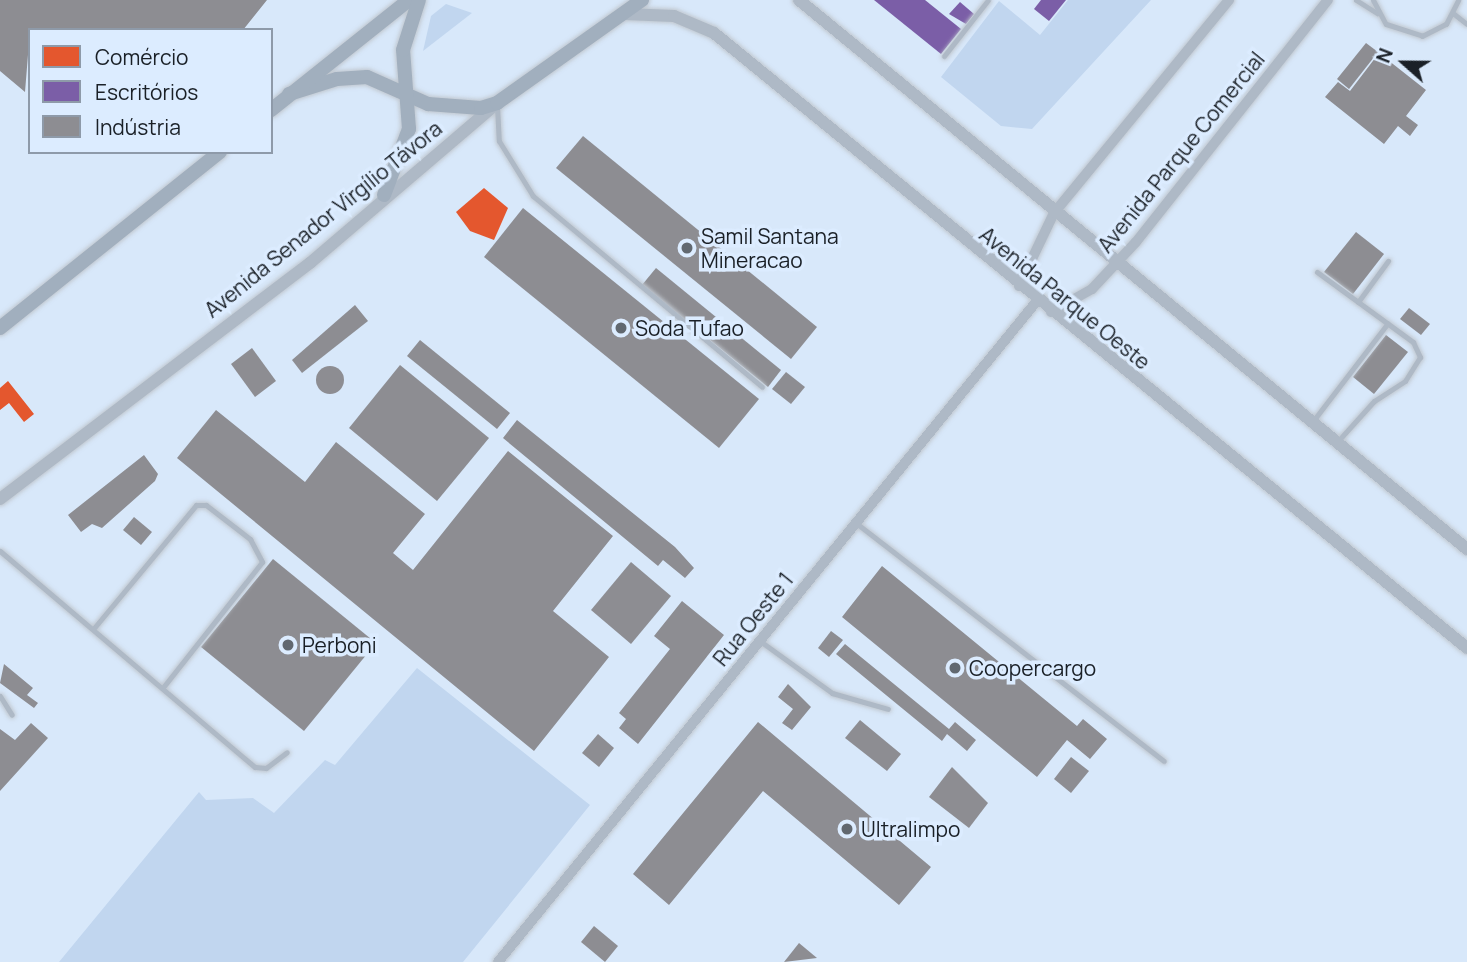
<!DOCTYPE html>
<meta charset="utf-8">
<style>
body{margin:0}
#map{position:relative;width:1467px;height:962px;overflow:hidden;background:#e4edf7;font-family:Manrope,sans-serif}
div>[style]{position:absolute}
.built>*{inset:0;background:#d8e8fa}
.green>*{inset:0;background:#c1d6ef}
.shops>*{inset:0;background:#e4572e}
.offices>*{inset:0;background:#7b5ea7}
.industry>*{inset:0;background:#8d8d92}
.round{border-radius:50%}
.roads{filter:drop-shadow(0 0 2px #c1c8d0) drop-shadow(0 0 2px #c1c8d0)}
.service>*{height:5px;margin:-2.5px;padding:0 2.5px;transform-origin:2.5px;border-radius:2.5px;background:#aeb9c6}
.minor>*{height:10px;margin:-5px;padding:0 5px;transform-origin:5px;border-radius:5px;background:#aeb9c6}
.tertiary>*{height:12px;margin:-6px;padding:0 6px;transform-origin:6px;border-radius:6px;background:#aeb9c6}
.secondary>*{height:14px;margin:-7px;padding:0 7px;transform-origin:7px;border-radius:7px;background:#a1afbe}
.dots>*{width:19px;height:19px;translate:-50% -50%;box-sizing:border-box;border:4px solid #dcecff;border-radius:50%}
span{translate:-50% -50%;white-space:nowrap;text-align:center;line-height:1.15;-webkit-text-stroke:7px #dcecff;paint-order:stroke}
.street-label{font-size:21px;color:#1a2027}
.poi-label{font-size:21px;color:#1a2027}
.left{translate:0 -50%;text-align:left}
.legend{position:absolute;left:28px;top:28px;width:245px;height:126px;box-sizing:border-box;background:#dcecff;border:2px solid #8e9aa9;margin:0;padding:9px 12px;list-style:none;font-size:21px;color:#1a2027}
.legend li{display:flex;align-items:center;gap:14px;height:35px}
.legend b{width:35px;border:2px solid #8e9aa9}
.north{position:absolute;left:1369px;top:28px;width:70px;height:70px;-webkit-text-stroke:5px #dcecff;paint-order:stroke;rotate:291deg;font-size:19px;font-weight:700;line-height:28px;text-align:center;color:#1a2027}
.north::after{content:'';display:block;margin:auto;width:24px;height:32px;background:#1a2027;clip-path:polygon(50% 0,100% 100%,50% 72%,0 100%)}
</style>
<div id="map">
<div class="built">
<i style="clip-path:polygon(evenodd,0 0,1467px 0,1467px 962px,0 962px,0 0,30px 30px,271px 30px,271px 152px,30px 152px,30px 30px)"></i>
</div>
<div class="green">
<i style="clip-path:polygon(1068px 0,1151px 0,1032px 129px,1001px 126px,941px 77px,999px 1px,1040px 35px)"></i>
<i style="clip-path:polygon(446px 4px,472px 13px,423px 51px,431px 16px)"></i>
<i style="clip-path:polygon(417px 668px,590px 805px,463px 962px,59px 962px,199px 792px,206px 800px,253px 798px,274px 813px,325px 760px,335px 765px)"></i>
</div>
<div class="shops">
<i style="clip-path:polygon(484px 188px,508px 208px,494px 240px,470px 231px,456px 212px)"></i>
<i style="clip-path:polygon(8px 381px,34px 414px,24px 422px,9px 403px,0 410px,0 388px)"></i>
</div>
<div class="offices">
<i style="clip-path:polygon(874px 0,925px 0,961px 29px,941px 54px)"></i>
<i style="clip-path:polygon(1041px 0,1066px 0,1049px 21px,1034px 9px)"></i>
<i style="clip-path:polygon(960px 2px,974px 14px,966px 24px,949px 14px)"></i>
</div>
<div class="industry">
<i style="clip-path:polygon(0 0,267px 0,243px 30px,30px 30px,25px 92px,0 71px)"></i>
<i style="clip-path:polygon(1366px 43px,1378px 52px,1349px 89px,1337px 79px)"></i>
<i style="clip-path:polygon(1379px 53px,1426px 90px,1406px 116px,1418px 125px,1410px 136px,1398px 126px,1384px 144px,1325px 97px,1338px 82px,1350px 91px)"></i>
<i style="clip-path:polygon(583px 136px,817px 327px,791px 359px,556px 168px)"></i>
<i style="clip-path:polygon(523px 208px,759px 399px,719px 448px,484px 257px)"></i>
<i style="clip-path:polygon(1356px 232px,1384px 254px,1353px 294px,1324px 272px)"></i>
<i style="clip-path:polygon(656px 268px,781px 370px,768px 387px,642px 285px)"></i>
<i style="clip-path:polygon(355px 305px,368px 321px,302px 373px,292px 360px)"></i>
<i style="clip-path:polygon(1409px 308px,1430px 324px,1421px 335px,1400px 319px)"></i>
<i style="clip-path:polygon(1386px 335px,1408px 352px,1374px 394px,1353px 377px)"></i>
<i style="clip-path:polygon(420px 340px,510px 413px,497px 429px,407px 356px)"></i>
<i style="clip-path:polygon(252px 348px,276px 381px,255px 397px,231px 364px)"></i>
<i style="clip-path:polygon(400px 365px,489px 438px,437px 501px,349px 428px)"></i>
<i class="round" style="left:316px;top:366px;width:28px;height:28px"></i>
<i style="clip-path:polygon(786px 372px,805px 387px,791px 404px,772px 389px)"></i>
<i style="clip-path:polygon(216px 410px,305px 482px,336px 442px,425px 514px,393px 553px,413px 570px,508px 451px,613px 536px,553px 611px,609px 657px,534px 751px,177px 458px)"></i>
<i style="clip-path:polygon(517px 420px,675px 547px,694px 568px,685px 578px,663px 560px,658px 566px,503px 438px)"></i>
<i style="clip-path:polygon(144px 455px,158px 474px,155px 481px,102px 528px,92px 524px,81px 532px,68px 515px)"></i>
<i style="clip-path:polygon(134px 517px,152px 532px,141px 545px,123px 530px)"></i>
<i style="clip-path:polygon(273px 559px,376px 643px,304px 731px,201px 647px)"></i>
<i style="clip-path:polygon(631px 562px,671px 596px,631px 644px,591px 610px)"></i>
<i style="clip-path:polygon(882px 566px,1077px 726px,1083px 719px,1107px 739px,1090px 759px,1067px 740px,1037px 777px,842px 617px)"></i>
<i style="clip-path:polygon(682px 601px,724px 635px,638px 744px,619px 728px,626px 719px,619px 713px,670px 649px,654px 636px)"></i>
<i style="clip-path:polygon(831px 631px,843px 640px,829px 657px,818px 648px)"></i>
<i style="clip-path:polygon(845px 644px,949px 729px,955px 722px,976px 740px,967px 751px,947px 734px,942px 741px,836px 654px)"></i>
<i style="clip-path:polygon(4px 664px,33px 688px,27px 695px,38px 703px,34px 708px,0 683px)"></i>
<i style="clip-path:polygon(788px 684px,811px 707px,792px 730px,782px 723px,793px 709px,778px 697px)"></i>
<i style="clip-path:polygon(860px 720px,901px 754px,887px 771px,845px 738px)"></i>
<i style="clip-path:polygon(758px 722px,931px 867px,899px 905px,763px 791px,669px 905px,633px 874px)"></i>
<i style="clip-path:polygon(31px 723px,48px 738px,0 791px,0 729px,15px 740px)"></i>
<i style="clip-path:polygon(598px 734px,614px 748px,599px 767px,582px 753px)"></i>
<i style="clip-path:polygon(1071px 757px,1089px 771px,1071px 793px,1054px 779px)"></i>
<i style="clip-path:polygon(952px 767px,988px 803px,969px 828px,929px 797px)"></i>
<i style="clip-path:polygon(594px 926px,618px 946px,605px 962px,581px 942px)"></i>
<i style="clip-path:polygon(799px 943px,817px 958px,784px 962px)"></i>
</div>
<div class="roads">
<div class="service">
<i style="left:1356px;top:0;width:25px;rotate:32deg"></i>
<i style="left:1373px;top:0;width:27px;rotate:62deg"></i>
<i style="left:1386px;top:24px;width:38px;rotate:18deg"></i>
<i style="left:1422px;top:36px;width:27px;rotate:-27deg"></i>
<i style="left:1446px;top:24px;width:27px;rotate:-63deg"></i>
<i style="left:1454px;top:14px;width:16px;rotate:38deg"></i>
<i style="left:944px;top:56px;width:71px;rotate:-51.8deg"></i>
<i style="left:497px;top:106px;width:35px;rotate:87deg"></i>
<i style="left:499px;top:141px;width:65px;rotate:58.3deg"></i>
<i style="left:533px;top:196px;width:298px;rotate:39.8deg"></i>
<i style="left:1317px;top:272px;width:119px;rotate:36.1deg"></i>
<i style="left:1413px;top:342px;width:17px;rotate:65deg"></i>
<i style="left:1420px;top:357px;width:28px;rotate:122deg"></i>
<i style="left:1405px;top:381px;width:37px;rotate:147deg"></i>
<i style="left:1374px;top:401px;width:55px;rotate:132.1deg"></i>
<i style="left:1358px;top:302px;width:51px;rotate:-53.8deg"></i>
<i style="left:1313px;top:421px;width:123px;rotate:-52.6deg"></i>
<i style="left:856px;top:523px;width:389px;rotate:37.7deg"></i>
<i style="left:0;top:551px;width:334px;rotate:40.3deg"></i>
<i style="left:255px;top:767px;width:11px;rotate:5deg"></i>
<i style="left:266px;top:768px;width:26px;rotate:-37deg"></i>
<i style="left:94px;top:628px;width:160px;rotate:-50.3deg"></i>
<i style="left:196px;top:505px;width:10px"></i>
<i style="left:206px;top:505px;width:56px;rotate:37.7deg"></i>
<i style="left:250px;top:539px;width:26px;rotate:62deg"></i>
<i style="left:262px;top:562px;width:158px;rotate:128.3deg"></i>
<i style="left:760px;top:641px;width:89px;rotate:35.8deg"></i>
<i style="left:832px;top:693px;width:58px;rotate:15.9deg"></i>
<i style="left:0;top:696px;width:22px;rotate:58deg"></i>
</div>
<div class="minor">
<i style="left:1019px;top:286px;width:81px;rotate:-64.4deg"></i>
<i style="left:1054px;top:213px;width:276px;rotate:-50.6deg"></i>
<i style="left:1051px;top:312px;width:47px;rotate:-29.3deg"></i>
<i style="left:1092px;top:289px;width:64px;rotate:-46.9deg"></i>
<i style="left:1136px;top:242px;width:309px;rotate:-51.6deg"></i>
<i style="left:498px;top:962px;width:853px;rotate:-50.81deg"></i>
</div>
<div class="tertiary">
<i style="left:799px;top:0;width:865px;rotate:39.42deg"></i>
<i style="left:625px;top:14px;width:49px;rotate:2.3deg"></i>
<i style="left:674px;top:16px;width:43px;rotate:23deg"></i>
<i style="left:714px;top:33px;width:972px;rotate:39.24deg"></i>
<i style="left:0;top:499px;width:390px;rotate:-37.3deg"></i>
<i style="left:310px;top:263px;width:243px;rotate:-40.5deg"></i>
</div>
<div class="secondary">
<i style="left:289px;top:94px;width:50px;rotate:-17.4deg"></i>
<i style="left:337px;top:79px;width:30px;rotate:-4deg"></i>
<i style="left:367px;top:77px;width:67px;rotate:23.9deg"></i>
<i style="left:428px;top:104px;width:53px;rotate:4.3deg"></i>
<i style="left:481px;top:108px;width:17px;rotate:-17deg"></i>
<i style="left:497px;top:103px;width:178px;rotate:-35.4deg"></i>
<i style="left:271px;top:110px;width:176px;rotate:-38.6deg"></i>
<i style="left:384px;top:195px;width:71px;rotate:-69.3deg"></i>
<i style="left:409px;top:129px;width:79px;rotate:-94.3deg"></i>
<i style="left:403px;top:50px;width:52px;rotate:-72.3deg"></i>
<i style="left:0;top:328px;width:282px;rotate:-38.7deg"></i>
</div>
</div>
<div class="dots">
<i style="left:687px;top:248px;background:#616870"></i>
<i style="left:621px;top:328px;background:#616870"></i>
<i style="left:288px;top:645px;background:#616870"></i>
<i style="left:955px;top:668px;background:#616870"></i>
<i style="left:847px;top:829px;background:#616870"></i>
</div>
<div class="street-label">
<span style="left:1181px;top:152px;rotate:-51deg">Avenida Parque Comercial</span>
<span style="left:323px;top:219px;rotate:-39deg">Avenida Senador Virgílio Távora</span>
<span style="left:1065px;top:298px;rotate:39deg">Avenida Parque Oeste</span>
<span style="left:753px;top:619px;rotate:-51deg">Rua Oeste 1</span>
</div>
<div class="poi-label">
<span class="left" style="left:701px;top:248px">Samil Santana<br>Mineracao</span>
<span class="left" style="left:635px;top:328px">Soda Tufao</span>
<span class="left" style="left:302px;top:645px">Perboni</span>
<span class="left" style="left:969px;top:668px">Coopercargo</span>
<span class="left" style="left:861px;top:829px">Ultralimpo</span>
</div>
<ul class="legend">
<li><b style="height:19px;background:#e4572e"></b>Comércio</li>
<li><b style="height:19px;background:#7b5ea7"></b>Escritórios</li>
<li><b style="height:19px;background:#8d8d92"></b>Indústria</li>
</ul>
<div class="north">N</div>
</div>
